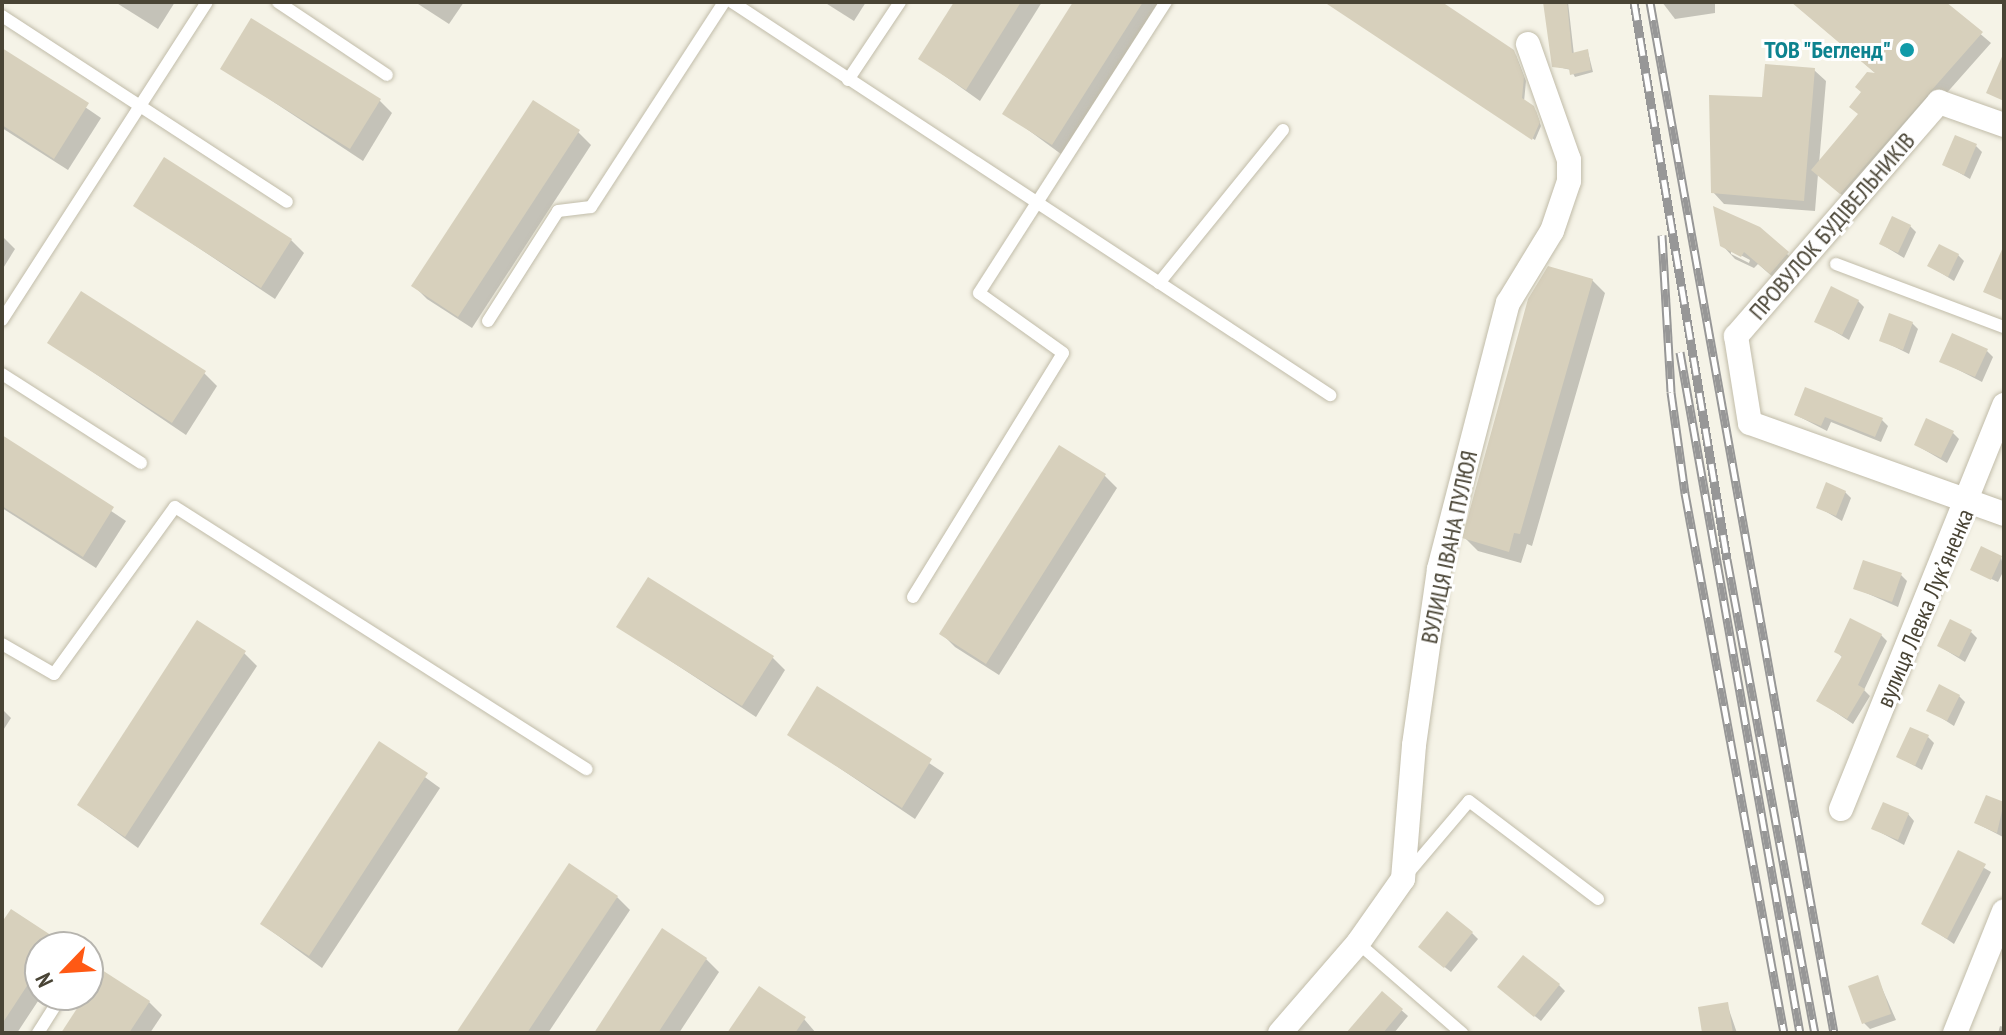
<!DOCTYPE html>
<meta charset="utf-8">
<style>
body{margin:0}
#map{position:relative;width:2006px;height:1035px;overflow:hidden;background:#f5f3e7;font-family:"PT Sans Narrow",sans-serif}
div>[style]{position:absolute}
.shadow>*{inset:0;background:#0003}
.building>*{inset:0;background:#d7d0bc}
.roads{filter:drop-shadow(0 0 2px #c1bca9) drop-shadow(0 0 2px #c1bca9)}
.lane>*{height:12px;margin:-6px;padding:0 6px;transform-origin:6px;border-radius:6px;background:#fff}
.street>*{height:24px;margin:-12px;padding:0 12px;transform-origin:12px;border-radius:12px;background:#fff}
.rail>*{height:9px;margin-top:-4.5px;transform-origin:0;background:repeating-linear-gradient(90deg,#fff 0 18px,#979797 0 36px);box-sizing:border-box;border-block:2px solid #979797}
.dots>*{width:22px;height:22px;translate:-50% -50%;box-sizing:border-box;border:4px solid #fff;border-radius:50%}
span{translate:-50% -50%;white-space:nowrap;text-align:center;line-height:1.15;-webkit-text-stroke:6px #fff;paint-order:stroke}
.culture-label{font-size:24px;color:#0d838f;font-weight:700}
.right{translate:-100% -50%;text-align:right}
.street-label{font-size:24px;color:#494435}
.frame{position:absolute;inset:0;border:4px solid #494435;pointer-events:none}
.north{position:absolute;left:24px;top:931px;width:80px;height:80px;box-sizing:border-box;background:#fff;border:2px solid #b6b4ae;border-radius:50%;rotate:245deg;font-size:22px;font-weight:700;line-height:32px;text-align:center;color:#494435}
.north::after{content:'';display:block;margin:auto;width:28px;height:36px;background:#ff5914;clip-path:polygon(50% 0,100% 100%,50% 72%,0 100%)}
</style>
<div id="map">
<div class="shadow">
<i style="clip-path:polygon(115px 2px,175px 2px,158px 29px)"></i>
<i style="clip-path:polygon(415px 2px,464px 2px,449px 24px)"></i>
<i style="clip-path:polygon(824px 2px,866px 2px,854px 21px)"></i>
<i style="clip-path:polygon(956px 2px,1042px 2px,980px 101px,921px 59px)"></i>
<i style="clip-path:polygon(1076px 2px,1164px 2px,1065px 157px,1005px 113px)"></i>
<i style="clip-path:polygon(1326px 2px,1439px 2px,1516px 55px,1526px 81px,1524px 102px,1536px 111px,1541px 126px,1535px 140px)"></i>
<i style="clip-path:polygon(1546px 2px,1568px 2px,1574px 55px,1588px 52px,1593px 72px,1575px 77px,1571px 70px,1554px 66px)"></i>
<i style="clip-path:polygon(1662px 2px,1715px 2px,1715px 13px,1675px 19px)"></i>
<i style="clip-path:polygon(1792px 2px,1943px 2px,1991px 43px,1850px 202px,1818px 174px,1815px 211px,1724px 204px,1713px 192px,1764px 99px,1814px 70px,1826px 81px,1819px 164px,1860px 115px,1879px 76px)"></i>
<i style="clip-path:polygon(2px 50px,101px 118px,68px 170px,2px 128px)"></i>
<i style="clip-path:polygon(222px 68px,379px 100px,392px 113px,363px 161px)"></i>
<i style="clip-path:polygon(578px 132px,591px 145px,472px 328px,427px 299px,414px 286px)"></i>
<i style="clip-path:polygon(1976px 146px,1982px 152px,1970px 179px,1944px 164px)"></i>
<i style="clip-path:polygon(136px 206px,291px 240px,304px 253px,275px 299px)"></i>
<i style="clip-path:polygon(1910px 226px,1916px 232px,1904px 258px,1881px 244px)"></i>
<i style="clip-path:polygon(2px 236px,15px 249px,2px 270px)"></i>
<i style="clip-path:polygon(evenodd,1722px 245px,1787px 254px,1800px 267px,1783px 286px,1758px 264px,1754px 268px,1735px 259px,1722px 245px,1731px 250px,1750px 260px,1749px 263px,1731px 254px,1731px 250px)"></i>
<i style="clip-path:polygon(1958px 255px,1964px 261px,1954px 281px,1930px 266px)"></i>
<i style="clip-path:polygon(1592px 280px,1605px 293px,1532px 546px,1527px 544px,1521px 563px,1478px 551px,1465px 538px)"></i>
<i style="clip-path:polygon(1858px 301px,1864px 307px,1849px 340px,1817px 321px)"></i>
<i style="clip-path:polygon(1912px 323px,1918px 329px,1909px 354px,1881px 340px)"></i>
<i style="clip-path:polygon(50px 343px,204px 373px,217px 386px,186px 435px)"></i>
<i style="clip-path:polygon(1987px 351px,1993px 357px,1982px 382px,1941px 361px)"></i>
<i style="clip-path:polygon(1796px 415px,1882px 420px,1888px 426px,1881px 442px,1831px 422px,1827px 431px)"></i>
<i style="clip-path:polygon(1953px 433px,1959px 439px,1947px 463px,1916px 445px)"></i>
<i style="clip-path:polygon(2px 438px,126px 521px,96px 568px,2px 508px)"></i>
<i style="clip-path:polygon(1104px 475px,1117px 488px,999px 675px,955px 647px,942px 634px)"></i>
<i style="clip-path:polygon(1845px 492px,1851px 498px,1842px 521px,1818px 507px)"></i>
<i style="clip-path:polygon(2001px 557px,2004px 570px,1998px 582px,1972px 570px)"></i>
<i style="clip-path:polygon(1901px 575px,1907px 581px,1898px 607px,1855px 588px)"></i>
<i style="clip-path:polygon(619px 627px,772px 657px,785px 670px,756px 717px)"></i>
<i style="clip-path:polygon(1971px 632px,1977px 638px,1965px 662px,1939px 646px)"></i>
<i style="clip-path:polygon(1881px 635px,1887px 641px,1864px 690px,1870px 696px,1853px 724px,1819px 701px,1843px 658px,1836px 651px)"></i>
<i style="clip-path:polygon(244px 653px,257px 666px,138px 848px,79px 805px)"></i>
<i style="clip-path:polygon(818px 689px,944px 773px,915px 819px,789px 734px)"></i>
<i style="clip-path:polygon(1959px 696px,1965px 702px,1954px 726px,1929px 710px)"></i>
<i style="clip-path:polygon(2px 709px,11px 718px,2px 732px)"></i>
<i style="clip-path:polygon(1928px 737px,1934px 743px,1922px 770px,1899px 757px)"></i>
<i style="clip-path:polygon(379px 744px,440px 788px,322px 968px,262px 924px)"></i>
<i style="clip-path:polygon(1987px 797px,2004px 804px,2003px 837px,1976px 823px)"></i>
<i style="clip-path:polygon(1908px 814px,1914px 821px,1904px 845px,1874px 829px)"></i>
<i style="clip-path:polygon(1959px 853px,1991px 872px,1954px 944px,1923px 923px)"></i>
<i style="clip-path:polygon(617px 897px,630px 910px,548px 1033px,459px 1033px)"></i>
<i style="clip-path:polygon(2px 926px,62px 947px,40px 947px,42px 995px,17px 1033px,2px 1033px)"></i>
<i style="clip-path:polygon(1472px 933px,1478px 939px,1451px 972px,1427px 953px)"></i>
<i style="clip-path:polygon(706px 959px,719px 972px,679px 1033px,596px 1033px)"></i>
<i style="clip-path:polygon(1877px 977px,1896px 1020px,1870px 1029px,1864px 1023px)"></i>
<i style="clip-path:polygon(1559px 985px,1565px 991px,1541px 1021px,1506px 993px)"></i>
<i style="clip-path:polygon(1382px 993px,1408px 1016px,1394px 1033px,1354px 1033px)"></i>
<i style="clip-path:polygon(149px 1002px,162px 1015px,150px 1033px,63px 1033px)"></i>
<i style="clip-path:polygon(1727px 1004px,1737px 1033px,1704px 1033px)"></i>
<i style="clip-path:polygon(804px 1019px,816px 1033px,730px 1033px)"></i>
<i style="clip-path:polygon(2000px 1026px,2004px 1027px,2004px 1033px,1998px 1033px)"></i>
</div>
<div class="building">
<i style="clip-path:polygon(954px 2px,1021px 2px,966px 90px,918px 59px)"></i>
<i style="clip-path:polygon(1073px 2px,1143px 2px,1052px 145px,1002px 114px)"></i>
<i style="clip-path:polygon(1324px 2px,1442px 2px,1514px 50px,1524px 77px,1522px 98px,1534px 106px,1540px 122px,1532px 140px)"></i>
<i style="clip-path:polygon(1543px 2px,1567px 2px,1572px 53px,1588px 49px,1591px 70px,1570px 75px,1569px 69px,1552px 67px)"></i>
<i style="clip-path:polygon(1791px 2px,1946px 2px,1983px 32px,1840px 194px,1811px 170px,1858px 114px,1849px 107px,1861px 92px,1855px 87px,1867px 72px,1875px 73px)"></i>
<i style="clip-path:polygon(251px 18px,381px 99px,350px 149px,220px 69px)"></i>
<i style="clip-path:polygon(2px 48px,89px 103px,54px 159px,2px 125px)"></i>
<i style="clip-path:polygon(2004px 52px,2004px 101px,1986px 93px)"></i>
<i style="clip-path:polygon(1765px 64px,1815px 68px,1804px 201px,1711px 193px,1709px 95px,1762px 97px)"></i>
<i style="clip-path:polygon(533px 100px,580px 130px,458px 317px,411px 286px)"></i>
<i style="clip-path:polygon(1955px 135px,1977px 144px,1964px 175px,1942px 165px)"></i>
<i style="clip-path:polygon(164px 157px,292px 239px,261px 288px,133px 206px)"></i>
<i style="clip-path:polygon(1713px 206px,1760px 227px,1789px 252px,1770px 274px,1744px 252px,1741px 257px,1720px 246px)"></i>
<i style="clip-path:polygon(1892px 216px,1911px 225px,1898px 253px,1879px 244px)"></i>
<i style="clip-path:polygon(1939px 244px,1959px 254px,1948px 277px,1927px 266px)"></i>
<i style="clip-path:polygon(2004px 245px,2004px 301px,1983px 292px)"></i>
<i style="clip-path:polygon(1548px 266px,1593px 279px,1520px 534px,1514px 533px,1509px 552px,1462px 538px,1528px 299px)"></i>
<i style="clip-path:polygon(1831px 286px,1859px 300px,1842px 335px,1814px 322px)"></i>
<i style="clip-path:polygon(81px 291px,206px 371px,172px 423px,47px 343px)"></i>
<i style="clip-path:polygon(1889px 313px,1913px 322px,1903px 350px,1879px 341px)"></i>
<i style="clip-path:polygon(1952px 333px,1988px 349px,1975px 377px,1939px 362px)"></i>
<i style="clip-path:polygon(1805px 387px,1883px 418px,1875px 437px,1825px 417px,1821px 426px,1794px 415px)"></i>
<i style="clip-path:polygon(1926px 418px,1954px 431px,1941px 458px,1914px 445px)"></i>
<i style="clip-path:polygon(2px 435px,114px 507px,83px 557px,2px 506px)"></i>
<i style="clip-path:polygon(1059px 445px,1106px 474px,986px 664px,939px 634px)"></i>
<i style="clip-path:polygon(1826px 482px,1846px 491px,1836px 516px,1816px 508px)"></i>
<i style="clip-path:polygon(1981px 546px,2002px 556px,1991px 580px,1970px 570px)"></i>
<i style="clip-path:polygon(1863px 560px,1902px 573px,1892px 602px,1853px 589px)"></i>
<i style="clip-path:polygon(648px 577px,774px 656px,742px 706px,616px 627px)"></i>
<i style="clip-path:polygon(1850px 618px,1882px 634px,1858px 685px,1865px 689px,1847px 719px,1816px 701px,1842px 656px,1834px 652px)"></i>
<i style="clip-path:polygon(1950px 619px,1972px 630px,1959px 657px,1937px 646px)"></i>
<i style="clip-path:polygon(197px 620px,246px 651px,125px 837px,77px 805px)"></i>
<i style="clip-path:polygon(1939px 684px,1960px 695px,1947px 721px,1926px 711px)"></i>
<i style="clip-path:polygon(817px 686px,932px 759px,902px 808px,787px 735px)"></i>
<i style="clip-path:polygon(1910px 727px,1929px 735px,1915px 766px,1896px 757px)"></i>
<i style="clip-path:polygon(379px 741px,428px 773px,309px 956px,260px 924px)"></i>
<i style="clip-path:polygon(1986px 795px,2004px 802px,1997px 833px,1974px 823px)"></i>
<i style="clip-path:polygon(1883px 802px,1909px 813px,1898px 840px,1871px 829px)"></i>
<i style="clip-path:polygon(1958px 850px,1986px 864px,1947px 939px,1921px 924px)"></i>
<i style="clip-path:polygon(569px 863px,618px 896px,527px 1033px,456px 1033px)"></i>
<i style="clip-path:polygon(11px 909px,69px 947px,40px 947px,40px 966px,2px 1024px,2px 922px)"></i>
<i style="clip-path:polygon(1447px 911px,1473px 932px,1444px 968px,1418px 947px)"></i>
<i style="clip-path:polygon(662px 928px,707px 958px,658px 1033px,594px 1033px)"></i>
<i style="clip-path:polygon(1523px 955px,1560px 984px,1534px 1017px,1497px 987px)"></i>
<i style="clip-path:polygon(102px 970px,150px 1001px,129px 1033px,61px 1033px)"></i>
<i style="clip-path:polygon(1878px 975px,1891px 1014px,1862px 1024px,1848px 986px)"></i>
<i style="clip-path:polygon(759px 986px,806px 1017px,795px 1033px,727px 1033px)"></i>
<i style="clip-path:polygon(1382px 991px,1403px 1009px,1383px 1033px,1346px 1033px)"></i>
<i style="clip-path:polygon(1728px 1002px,1733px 1033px,1702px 1033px,1698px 1007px)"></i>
</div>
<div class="roads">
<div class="lane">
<i style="left:278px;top:2px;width:131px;rotate:33.8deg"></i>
<i style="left:732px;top:2px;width:716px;rotate:33.31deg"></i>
<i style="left:2px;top:16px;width:340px;rotate:33.1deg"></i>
<i style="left:848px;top:80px;width:94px;rotate:-56.3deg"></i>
<i style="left:1836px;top:264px;width:179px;rotate:20.6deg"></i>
<i style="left:1159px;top:283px;width:197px;rotate:-51deg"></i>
<i style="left:2px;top:320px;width:378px;rotate:-57.2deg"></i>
<i style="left:488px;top:321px;width:130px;rotate:-57.5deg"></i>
<i style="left:558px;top:211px;width:33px;rotate:-7deg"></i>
<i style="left:591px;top:207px;width:244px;rotate:-57deg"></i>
<i style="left:2px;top:374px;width:165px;rotate:32.6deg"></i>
<i style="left:913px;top:597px;width:286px;rotate:-58.4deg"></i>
<i style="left:1063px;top:353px;width:103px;rotate:-144.5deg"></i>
<i style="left:979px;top:293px;width:346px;rotate:-57.3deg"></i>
<i style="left:2px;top:644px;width:60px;rotate:30deg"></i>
<i style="left:54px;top:674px;width:206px;rotate:-54.1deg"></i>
<i style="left:175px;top:507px;width:488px;rotate:32.5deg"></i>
<i style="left:1408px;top:873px;width:94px;rotate:-49.7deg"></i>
<i style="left:1469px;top:801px;width:162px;rotate:37.2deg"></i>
<i style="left:1358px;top:943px;width:138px;rotate:40.9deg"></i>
<i style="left:38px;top:1033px;width:45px;rotate:-57.7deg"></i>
</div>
<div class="street">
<i style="left:2004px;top:125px;width:69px;rotate:-160.5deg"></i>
<i style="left:1939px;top:102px;width:310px;rotate:130.9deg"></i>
<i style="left:1736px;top:336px;width:88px;rotate:80.9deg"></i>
<i style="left:1750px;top:423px;width:270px;rotate:19.7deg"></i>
<i style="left:1841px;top:809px;width:436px;rotate:-68deg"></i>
<i style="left:1280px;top:1033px;width:119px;rotate:-49.1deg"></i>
<i style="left:1358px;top:943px;width:78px;rotate:-54.9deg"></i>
<i style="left:1403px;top:879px;width:134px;rotate:-85.3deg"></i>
<i style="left:1414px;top:745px;width:178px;rotate:-81.9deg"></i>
<i style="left:1439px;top:569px;width:275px;rotate:-75.5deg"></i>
<i style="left:1508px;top:303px;width:84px;rotate:-58.6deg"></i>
<i style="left:1552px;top:231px;width:53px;rotate:-71.2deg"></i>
<i style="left:1569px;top:181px;width:21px;rotate:-90deg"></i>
<i style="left:1569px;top:160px;width:123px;rotate:-109.5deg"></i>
<i style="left:1955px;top:1033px;width:131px;rotate:-68.1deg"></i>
</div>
</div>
<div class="rail">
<i style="left:1634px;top:2px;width:565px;rotate:80.52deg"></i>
<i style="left:1727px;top:559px;width:482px;rotate:79.5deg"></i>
<i style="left:1650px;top:2px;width:1047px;rotate:79.88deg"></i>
<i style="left:1662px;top:235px;width:157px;rotate:86.7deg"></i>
<i style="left:1671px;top:392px;width:102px;rotate:82.1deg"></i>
<i style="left:1685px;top:493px;width:549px;rotate:79.61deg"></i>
<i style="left:1680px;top:352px;width:691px;rotate:80.01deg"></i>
</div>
<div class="dots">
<i style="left:1907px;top:50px;background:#0f9aa8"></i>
</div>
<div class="culture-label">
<span class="right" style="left:1891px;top:50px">ТОВ "Бегленд"</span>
</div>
<div class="street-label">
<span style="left:1832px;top:226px;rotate:-49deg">ПРОВУЛОК БУДІВЕЛЬНИКІВ</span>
<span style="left:1449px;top:547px;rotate:-78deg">ВУЛИЦЯ ІВАНА ПУЛЮЯ</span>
<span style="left:1925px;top:608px;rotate:-67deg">вулиця Левка Лукʼяненка</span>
</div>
<div class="frame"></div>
<div class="north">N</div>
</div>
